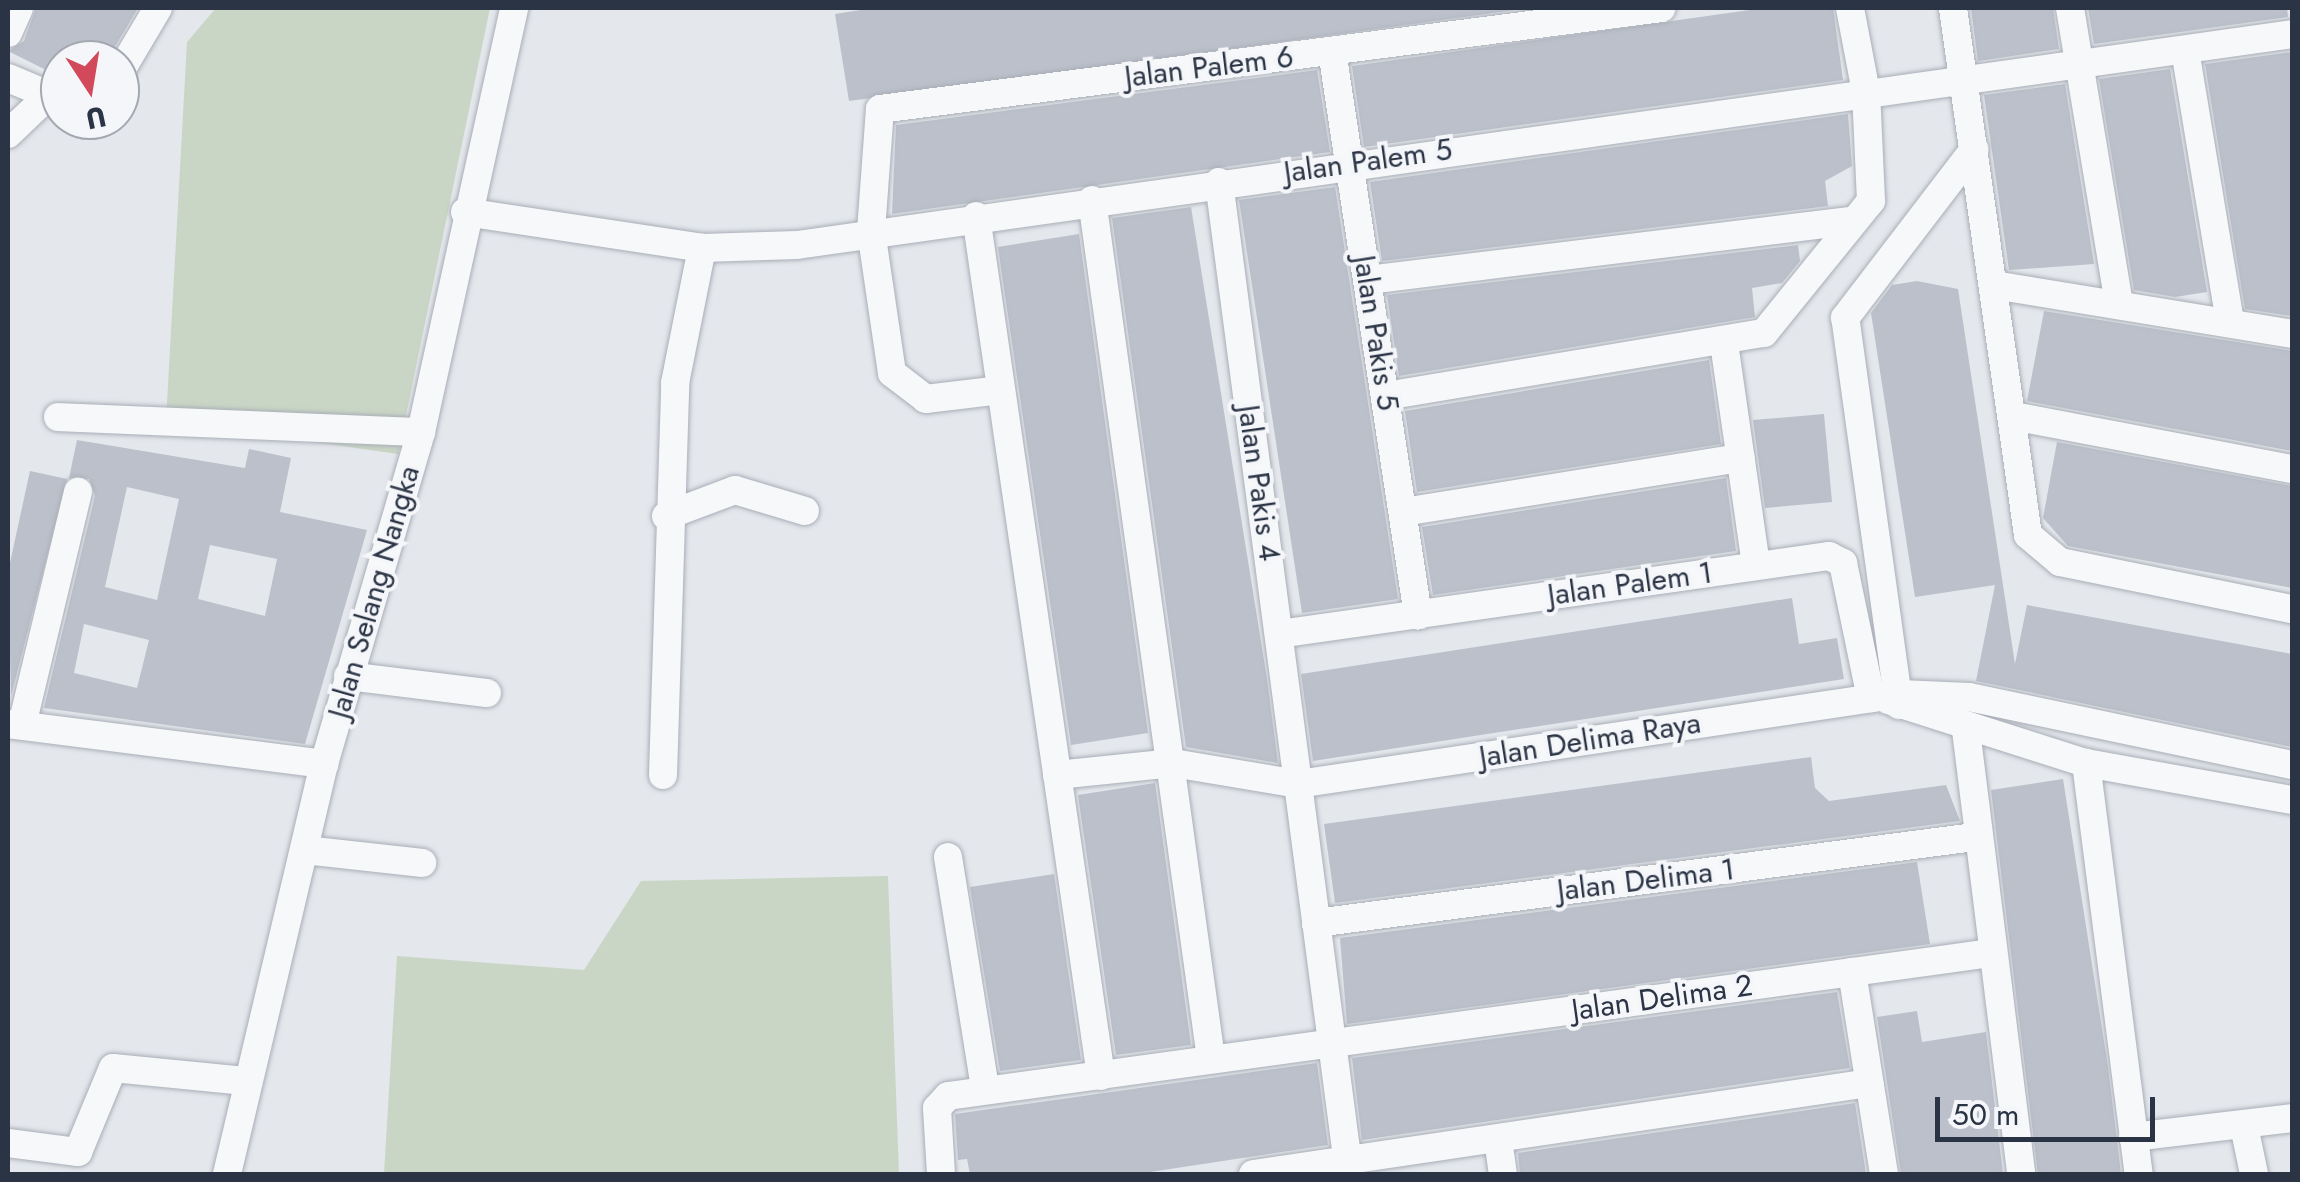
<!DOCTYPE html>
<style>
body{margin:0}
#map{position:relative;width:2300px;height:1182px;overflow:hidden;background:#e4e7ec;font-family:Jost,sans-serif}
div>[style]{position:absolute}
.green>*{inset:0;background:#c9d6c5}
.building>*{inset:0;background:#bbc0ca}
.roads{filter:drop-shadow(0 0 2px #a9aeb7) drop-shadow(0 0 2px #a9aeb7)}
.minor>*{height:28px;margin:-14px;padding:0 14px;transform-origin:14px;border-radius:14px;background:#f7f8fa}
span{translate:-50% -50%;white-space:nowrap;text-align:center;line-height:1.15;-webkit-text-stroke:8px #f4f6f9;paint-order:stroke}
.street-label{font-size:30px;color:#2b3445}
.frame{position:absolute;inset:0;border:10px solid #2b3445;pointer-events:none}
.north{position:absolute;left:40px;top:40px;width:100px;height:100px;box-sizing:border-box;background:#f4f6f9;border:2px solid #a4a8b1;border-radius:50%;rotate:168deg;font-size:28px;font-weight:700;line-height:40px;text-align:center;color:#2b3445}
.north::after{content:'';display:block;margin:auto;width:35px;height:45px;background:#d1495b;clip-path:polygon(50% 0,100% 100%,50% 72%,0 100%)}
.scale{position:absolute;left:1935px;top:1097px;width:220px;height:45px;box-sizing:border-box;border:5px solid #2b3445;border-top:0;padding-left:12px;font-size:30px;line-height:35px;white-space:nowrap;color:#2b3445;-webkit-text-stroke:8px #f4f6f9;paint-order:stroke}
</style>
<div id="map">
<div class="green">
<i style="clip-path:polygon(216px 8px,490px 8px,398px 454px,166px 421px,187px 42px)"></i>
<i style="clip-path:polygon(888px 876px,899px 1174px,384px 1174px,397px 956px,584px 970px,641px 881px)"></i>
</div>
<div class="building">
<i style="clip-path:polygon(36px 8px,138px 8px,107px 60px,71px 50px,58px 76px,8px 51px,24px 41px)"></i>
<i style="clip-path:polygon(873px 8px,1529px 8px,849px 101px,835px 14px)"></i>
<i style="clip-path:polygon(1764px 8px,1833px 8px,1843px 80px,1364px 147px,1352px 66px)"></i>
<i style="clip-path:polygon(1971px 8px,2053px 8px,2059px 49px,1978px 61px)"></i>
<i style="clip-path:polygon(2088px 8px,2287px 8px,2288px 17px,2094px 44px)"></i>
<i style="clip-path:polygon(2292px 52px,2292px 316px,2245px 309px,2205px 64px)"></i>
<i style="clip-path:polygon(2170px 69px,2207px 292px,2175px 297px,2134px 290px,2099px 79px)"></i>
<i style="clip-path:polygon(1317px 70px,1330px 152px,892px 214px,896px 125px)"></i>
<i style="clip-path:polygon(2065px 84px,2094px 264px,2009px 270px,1984px 95px)"></i>
<i style="clip-path:polygon(1848px 114px,1852px 166px,1825px 181px,1828px 206px,1382px 261px,1370px 182px)"></i>
<i style="clip-path:polygon(1335px 187px,1398px 599px,1302px 613px,1239px 200px)"></i>
<i style="clip-path:polygon(1191px 207px,1267px 679px,1278px 763px,1186px 747px,1112px 218px)"></i>
<i style="clip-path:polygon(1079px 234px,1148px 733px,1071px 745px,998px 247px)"></i>
<i style="clip-path:polygon(1798px 245px,1800px 261px,1782px 283px,1752px 288px,1755px 317px,1399px 376px,1387px 295px)"></i>
<i style="clip-path:polygon(1917px 281px,1958px 289px,2015px 664px,2027px 605px,2292px 654px,2292px 747px,1976px 681px,1995px 585px,1915px 597px,1871px 313px,1892px 285px)"></i>
<i style="clip-path:polygon(2044px 311px,2292px 351px,2292px 451px,2027px 401px)"></i>
<i style="clip-path:polygon(1709px 360px,1721px 444px,1417px 492px,1405px 411px)"></i>
<i style="clip-path:polygon(1824px 414px,1832px 502px,1765px 508px,1753px 420px)"></i>
<i style="clip-path:polygon(evenodd,77px 440px,245px 468px,249px 449px,291px 458px,280px 512px,367px 530px,305px 744px,44px 708px,95px 496px,89px 479px,69px 478px,77px 440px,127px 487px,179px 499px,157px 600px,105px 587px,127px 487px,77px 440px,210px 545px,277px 559px,265px 616px,198px 599px,210px 545px,77px 440px,84px 624px,149px 640px,137px 688px,74px 673px,84px 624px)"></i>
<i style="clip-path:polygon(2057px 442px,2292px 486px,2292px 588px,2068px 546px,2043px 518px)"></i>
<i style="clip-path:polygon(30px 471px,67px 479px,11px 696px,8px 572px)"></i>
<i style="clip-path:polygon(1726px 478px,1736px 551px,1433px 595px,1422px 527px)"></i>
<i style="clip-path:polygon(1792px 598px,1799px 644px,1837px 638px,1844px 679px,1313px 761px,1301px 674px)"></i>
<i style="clip-path:polygon(1811px 757px,1815px 788px,1829px 801px,1946px 785px,1960px 821px,1335px 903px,1324px 824px)"></i>
<i style="clip-path:polygon(2063px 779px,2108px 1067px,2121px 1174px,2038px 1174px,1991px 790px)"></i>
<i style="clip-path:polygon(1155px 783px,1191px 1045px,1116px 1055px,1078px 795px)"></i>
<i style="clip-path:polygon(1917px 862px,1930px 944px,1347px 1024px,1340px 938px)"></i>
<i style="clip-path:polygon(1054px 874px,1081px 1060px,1000px 1071px,970px 887px)"></i>
<i style="clip-path:polygon(1837px 992px,1850px 1068px,1362px 1140px,1352px 1058px)"></i>
<i style="clip-path:polygon(1917px 1011px,1922px 1042px,1986px 1032px,2003px 1174px,1901px 1174px,1877px 1017px)"></i>
<i style="clip-path:polygon(1317px 1063px,1328px 1145px,1137px 1174px,970px 1174px,967px 1159px,958px 1160px,955px 1114px)"></i>
<i style="clip-path:polygon(1855px 1103px,1866px 1174px,1520px 1174px,1518px 1153px)"></i>
</div>
<div class="roads">
<div class="minor">
<i style="left:1953px;top:8px;width:532px;rotate:81.9deg"></i>
<i style="left:2028px;top:535px;width:42px;rotate:40.2deg"></i>
<i style="left:2060px;top:562px;width:237px;rotate:11.5deg"></i>
<i style="left:2070px;top:8px;width:301px;rotate:80.6deg"></i>
<i style="left:8px;top:33px;width:27px;rotate:-66deg"></i>
<i style="left:2185px;top:50px;width:277px;rotate:80.6deg"></i>
<i style="left:1332px;top:51px;width:571px;rotate:81.33deg"></i>
<i style="left:120px;top:72px;width:74px;rotate:-59.3deg"></i>
<i style="left:8px;top:78px;width:44px;rotate:22.5deg"></i>
<i style="left:8px;top:134px;width:57px;rotate:-43.6deg"></i>
<i style="left:1219px;top:182px;width:983px;rotate:82.52deg"></i>
<i style="left:1092px;top:200px;width:867px;rotate:82.11deg"></i>
<i style="left:465px;top:212px;width:240px;rotate:8.6deg"></i>
<i style="left:702px;top:248px;width:95px;rotate:-1.8deg"></i>
<i style="left:797px;top:245px;width:1510px;rotate:-8.03deg"></i>
<i style="left:976px;top:216px;width:869px;rotate:81.73deg"></i>
<i style="left:1368px;top:280px;width:486px;rotate:-7deg"></i>
<i style="left:1994px;top:285px;width:302px;rotate:9.3deg"></i>
<i style="left:1724px;top:343px;width:225px;rotate:81.8deg"></i>
<i style="left:1001px;top:390px;width:76px;rotate:173.2deg"></i>
<i style="left:926px;top:399px;width:43px;rotate:-142.6deg"></i>
<i style="left:892px;top:373px;width:144px;rotate:-98.4deg"></i>
<i style="left:871px;top:231px;width:122px;rotate:-85.8deg"></i>
<i style="left:880px;top:109px;width:788px;rotate:-7.36deg"></i>
<i style="left:1386px;top:396px;width:383px;rotate:-9.5deg"></i>
<i style="left:1764px;top:333px;width:170px;rotate:-51deg"></i>
<i style="left:1871px;top:201px;width:109px;rotate:-92.6deg"></i>
<i style="left:1866px;top:92px;width:86px;rotate:-100.8deg"></i>
<i style="left:2013px;top:416px;width:284px;rotate:10.8deg"></i>
<i style="left:58px;top:417px;width:363px;rotate:2.4deg"></i>
<i style="left:1403px;top:512px;width:342px;rotate:-9.1deg"></i>
<i style="left:666px;top:516px;width:74px;rotate:-20.6deg"></i>
<i style="left:735px;top:490px;width:73px;rotate:16.7deg"></i>
<i style="left:1279px;top:634px;width:556px;rotate:-8.07deg"></i>
<i style="left:1829px;top:556px;width:16px;rotate:27deg"></i>
<i style="left:1843px;top:563px;width:138px;rotate:78.3deg"></i>
<i style="left:348px;top:676px;width:140px;rotate:7deg"></i>
<i style="left:1888px;top:700px;width:208px;rotate:17.7deg"></i>
<i style="left:2086px;top:763px;width:209px;rotate:10.2deg"></i>
<i style="left:1899px;top:705px;width:391px;rotate:-97.9deg"></i>
<i style="left:1845px;top:318px;width:213px;rotate:-52.6deg"></i>
<i style="left:8px;top:724px;width:319px;rotate:7.2deg"></i>
<i style="left:22px;top:725px;width:240px;rotate:-76.5deg"></i>
<i style="left:1966px;top:730px;width:447px;rotate:82.9deg"></i>
<i style="left:2086px;top:763px;width:414px;rotate:82.7deg"></i>
<i style="left:663px;top:775px;width:392px;rotate:-88.2deg"></i>
<i style="left:675px;top:383px;width:138px;rotate:-78.7deg"></i>
<i style="left:1057px;top:775px;width:117px;rotate:-5.9deg"></i>
<i style="left:1173px;top:763px;width:127px;rotate:9.5deg"></i>
<i style="left:1298px;top:784px;width:609px;rotate:-8.5deg"></i>
<i style="left:1900px;top:694px;width:69px;rotate:2.5deg"></i>
<i style="left:1969px;top:697px;width:330px;rotate:11.9deg"></i>
<i style="left:305px;top:850px;width:118px;rotate:6.3deg"></i>
<i style="left:948px;top:857px;width:235px;rotate:80.9deg"></i>
<i style="left:1316px;top:923px;width:665px;rotate:-7.44deg"></i>
<i style="left:1852px;top:972px;width:205px;rotate:81deg"></i>
<i style="left:2244px;top:1126px;width:49px;rotate:78.2deg"></i>
<i style="left:2133px;top:1137px;width:160px;rotate:-6.8deg"></i>
<i style="left:1498px;top:1139px;width:35px;rotate:82deg"></i>
<i style="left:8px;top:1143px;width:71px;rotate:7.3deg"></i>
<i style="left:78px;top:1152px;width:91px;rotate:-67.4deg"></i>
<i style="left:113px;top:1068px;width:133px;rotate:5.6deg"></i>
<i style="left:227px;top:1174px;width:421px;rotate:-76.7deg"></i>
<i style="left:324px;top:764px;width:346px;rotate:-73.7deg"></i>
<i style="left:421px;top:432px;width:434px;rotate:-77.6deg"></i>
<i style="left:941px;top:1174px;width:66px;rotate:-93.5deg"></i>
<i style="left:937px;top:1108px;width:16px;rotate:-47deg"></i>
<i style="left:948px;top:1096px;width:1053px;rotate:-7.81deg"></i>
<i style="left:1253px;top:1174px;width:623px;rotate:-8.4deg"></i>
</div>
</div>
<div class="street-label">
<span style="left:1209px;top:67px;rotate:-7deg">Jalan Palem 6</span>
<span style="left:1368px;top:161px;rotate:-8deg">Jalan Palem 5</span>
<span style="left:1376px;top:333px;rotate:81deg">Jalan Pakis 5</span>
<span style="left:1259px;top:483px;rotate:82deg">Jalan Pakis 4</span>
<span style="left:1630px;top:584px;rotate:-8deg">Jalan Palem 1</span>
<span style="left:374px;top:592px;rotate:-74deg">Jalan Selang Nangka</span>
<span style="left:1590px;top:740px;rotate:-9deg">Jalan Delima Raya</span>
<span style="left:1646px;top:880px;rotate:-7deg">Jalan Delima 1</span>
<span style="left:1662px;top:998px;rotate:-8deg">Jalan Delima 2</span>
</div>
<div class="frame"></div>
<div class="north">U</div>
<div class="scale">50 m</div>
</div>
